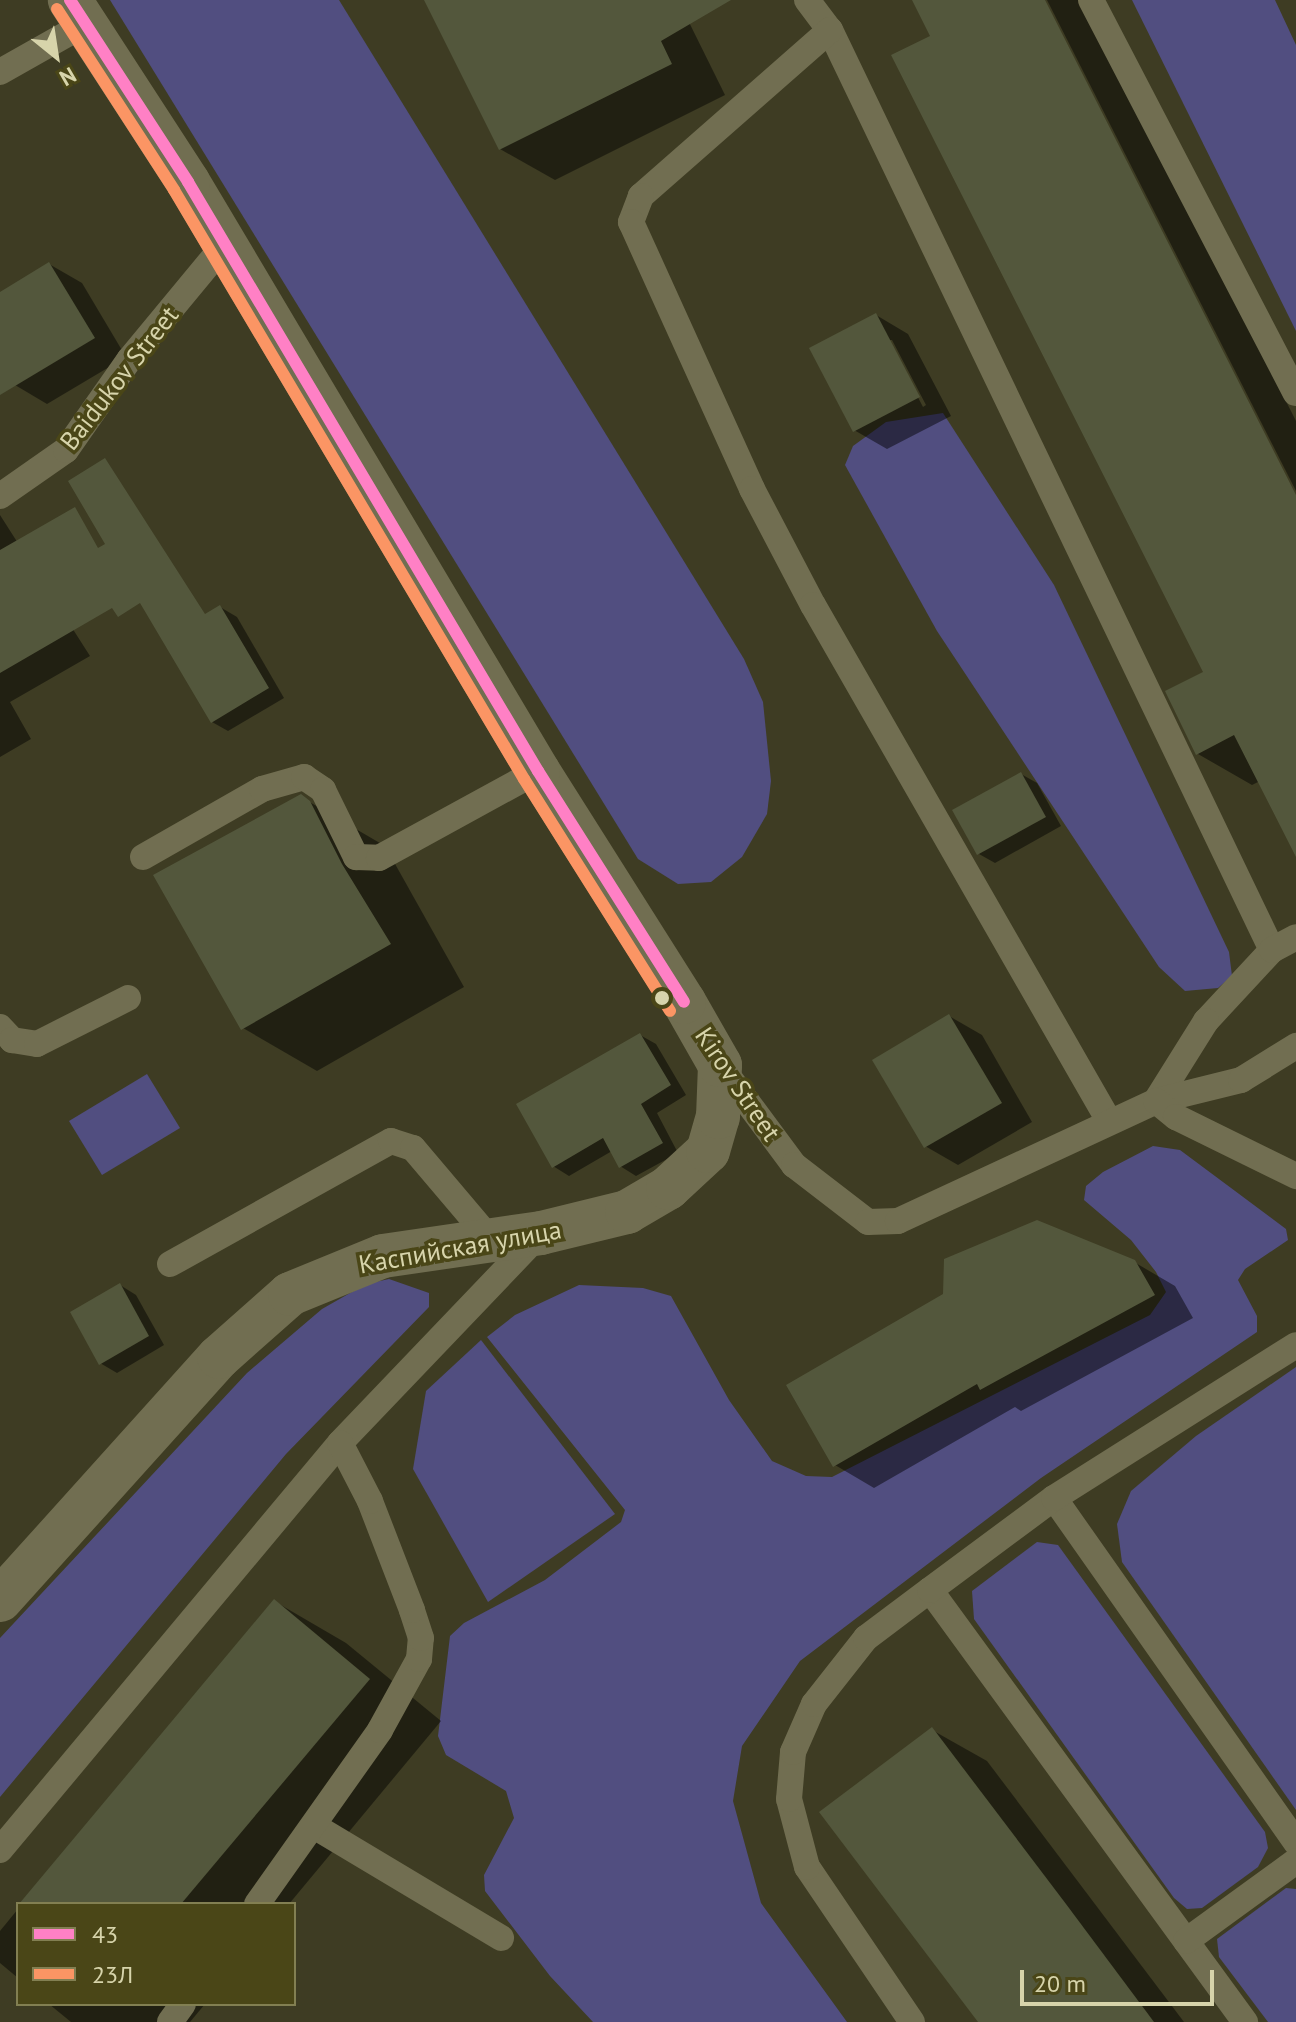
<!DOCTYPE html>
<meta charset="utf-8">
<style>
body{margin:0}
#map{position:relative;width:1296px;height:2022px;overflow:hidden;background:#3e3c23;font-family:"PT Sans",sans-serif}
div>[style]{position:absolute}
.green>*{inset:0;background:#514e80}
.shadow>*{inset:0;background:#0007}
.building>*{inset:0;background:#53573c}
.service>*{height:26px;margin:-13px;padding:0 13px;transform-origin:13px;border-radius:13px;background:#716e51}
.tertiary>*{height:44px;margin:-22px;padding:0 22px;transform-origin:22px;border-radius:22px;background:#716e51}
.bus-1>*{height:12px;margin:-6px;padding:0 6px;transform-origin:6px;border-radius:6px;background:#ff80c5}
.bus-2>*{height:12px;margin:-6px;padding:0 6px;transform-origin:6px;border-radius:6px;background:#fb9564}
.dots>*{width:22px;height:22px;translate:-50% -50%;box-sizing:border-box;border:4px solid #4a4617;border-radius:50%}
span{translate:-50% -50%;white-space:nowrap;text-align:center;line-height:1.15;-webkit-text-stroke:7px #4a4617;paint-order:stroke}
.street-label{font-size:26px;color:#d7d4ab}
.legend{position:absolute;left:16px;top:1902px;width:280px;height:104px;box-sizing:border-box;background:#4a4617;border:2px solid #827f52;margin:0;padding:10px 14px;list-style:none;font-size:24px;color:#d7d4ab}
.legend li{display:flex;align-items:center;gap:16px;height:40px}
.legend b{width:40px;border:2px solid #827f52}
.north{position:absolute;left:16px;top:16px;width:80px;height:80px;-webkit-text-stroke:6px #4a4617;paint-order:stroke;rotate:150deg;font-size:22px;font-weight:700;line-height:32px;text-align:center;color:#d7d4ab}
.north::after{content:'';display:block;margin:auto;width:28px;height:36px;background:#d7d4ab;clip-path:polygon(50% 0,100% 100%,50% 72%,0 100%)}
.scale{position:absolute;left:1020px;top:1970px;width:194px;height:36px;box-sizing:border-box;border:4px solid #d7d4ab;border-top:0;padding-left:10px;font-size:24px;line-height:28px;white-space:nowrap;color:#d7d4ab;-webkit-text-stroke:6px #4a4617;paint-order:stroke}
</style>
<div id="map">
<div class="green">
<i style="clip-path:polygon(110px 0,339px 0,744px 659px,763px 702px,771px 781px,767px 814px,742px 857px,711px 882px,678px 884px,638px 859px)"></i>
<i style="clip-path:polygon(1132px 0,1275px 0,1296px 45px,1296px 331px)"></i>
<i style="clip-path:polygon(943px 413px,1054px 585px,1229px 952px,1232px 976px,1218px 988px,1185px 991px,1159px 967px,937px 631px,845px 465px,853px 446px,886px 422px)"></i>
<i style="clip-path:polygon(147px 1074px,180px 1128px,102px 1175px,69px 1121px)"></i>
<i style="clip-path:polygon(1153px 1146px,1180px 1150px,1286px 1229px,1288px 1240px,1245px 1269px,1238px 1280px,1257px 1316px,1257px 1332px,1041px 1478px,800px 1661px,742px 1746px,733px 1801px,761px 1903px,847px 2022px,593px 2022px,550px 1976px,485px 1891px,484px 1875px,514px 1818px,506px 1791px,446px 1755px,438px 1736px,450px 1636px,464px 1623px,545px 1580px,621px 1522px,625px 1510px,487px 1337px,515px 1315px,579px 1285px,643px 1288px,671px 1296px,729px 1400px,772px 1461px,806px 1476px,832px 1477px,1150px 1315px,1166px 1292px,1156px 1272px,1131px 1240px,1084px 1200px,1086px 1186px,1103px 1172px)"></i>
<i style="clip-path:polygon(389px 1279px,429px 1293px,429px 1307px,286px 1454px,0 1797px,0 1638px,247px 1373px,322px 1309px,366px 1284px)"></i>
<i style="clip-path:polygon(481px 1340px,615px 1514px,488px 1602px,413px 1469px,426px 1391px)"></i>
<i style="clip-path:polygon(1296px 1367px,1296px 1810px,1122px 1562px,1117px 1524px,1131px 1491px,1196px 1436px)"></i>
<i style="clip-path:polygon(1037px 1542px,1058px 1545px,1265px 1832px,1268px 1848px,1258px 1867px,1202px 1908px,1187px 1909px,1174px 1898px,974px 1619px,972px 1591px)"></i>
<i style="clip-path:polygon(1286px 1888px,1296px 1889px,1296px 2022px,1268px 2022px,1219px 1957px,1217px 1939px)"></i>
</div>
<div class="shadow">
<i style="clip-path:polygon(428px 0,678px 0,725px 95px,555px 180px,500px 149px)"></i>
<i style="clip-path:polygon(933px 0,1042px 0,1296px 500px,1296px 853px,1260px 781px,1252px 785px,1198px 754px,1206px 672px,933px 37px)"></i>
<i style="clip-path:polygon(1047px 0,1082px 0,1296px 421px,1296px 491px)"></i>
<i style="clip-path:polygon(49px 264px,82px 283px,126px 357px,47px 404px,15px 385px,0 361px,0 294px)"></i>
<i style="clip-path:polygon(evenodd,876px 315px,908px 334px,951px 416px,887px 449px,854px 430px,876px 315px,888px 340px,892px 340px,926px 405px,923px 407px,888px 340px)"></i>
<i style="clip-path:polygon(0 515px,90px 656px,10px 702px,31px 739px,0 757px)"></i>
<i style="clip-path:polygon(220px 607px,237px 617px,284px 698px,228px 731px,212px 722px)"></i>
<i style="clip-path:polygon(1021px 774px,1037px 783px,1061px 826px,995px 863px,979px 854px)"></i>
<i style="clip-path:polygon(301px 797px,385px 846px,464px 987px,317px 1071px,243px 1028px)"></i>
<i style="clip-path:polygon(949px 1016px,982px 1035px,1032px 1122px,958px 1165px,925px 1146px)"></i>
<i style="clip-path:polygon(640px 1035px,656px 1044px,686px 1095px,657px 1113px,678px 1153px,636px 1176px,620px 1166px,612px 1151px,569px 1176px,553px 1166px)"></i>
<i style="clip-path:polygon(1134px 1262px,1175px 1286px,1193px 1318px,1021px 1411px,1015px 1407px,874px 1488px,835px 1465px,945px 1295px)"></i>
<i style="clip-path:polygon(120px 1285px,136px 1295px,164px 1345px,117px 1373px,100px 1363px)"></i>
<i style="clip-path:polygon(274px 1601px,346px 1643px,441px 1721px,289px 1904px,22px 1904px)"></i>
<i style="clip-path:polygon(932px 1730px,987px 1761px,1184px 2022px,980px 2022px)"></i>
<i style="clip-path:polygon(18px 1909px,18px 1978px,0 1963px,0 1931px)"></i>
<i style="clip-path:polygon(49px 2004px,205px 2004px,190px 2022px,71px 2022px)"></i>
</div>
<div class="building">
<i style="clip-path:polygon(424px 0,731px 0,661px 41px,672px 64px,499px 150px)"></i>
<i style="clip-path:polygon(912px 0,1045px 0,1296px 495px,1296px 857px,1234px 735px,1196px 755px,1165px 691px,1203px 672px,891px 55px,930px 36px)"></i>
<i style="clip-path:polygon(49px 262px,95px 338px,0 395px,0 292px)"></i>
<i style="clip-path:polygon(876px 313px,920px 397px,853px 432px,809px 348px)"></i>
<i style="clip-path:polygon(105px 458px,205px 614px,220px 605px,269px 688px,211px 723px,140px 603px,118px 617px,112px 608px,0 673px,0 550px,75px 507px,98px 548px,105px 544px,68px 481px)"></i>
<i style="clip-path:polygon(1021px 772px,1046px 817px,977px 855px,952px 810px)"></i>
<i style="clip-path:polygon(301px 794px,310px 801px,342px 864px,391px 944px,241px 1030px,153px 875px)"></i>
<i style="clip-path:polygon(949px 1014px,1002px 1103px,924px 1148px,872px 1060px)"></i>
<i style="clip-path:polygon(640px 1033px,671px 1085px,641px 1104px,663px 1143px,619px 1168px,603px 1138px,552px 1168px,516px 1104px)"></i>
<i style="clip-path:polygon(1037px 1220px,1135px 1260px,1155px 1295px,980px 1390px,977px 1384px,833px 1467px,786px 1385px,943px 1294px,944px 1259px)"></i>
<i style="clip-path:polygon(120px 1283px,149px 1336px,99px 1365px,70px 1312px)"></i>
<i style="clip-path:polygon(274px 1599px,370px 1679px,181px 1904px,19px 1904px)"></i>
<i style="clip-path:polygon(932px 1727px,1066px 1904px,1154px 2022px,978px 2022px,819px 1812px)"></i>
</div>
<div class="service">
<i style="left:807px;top:0;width:38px;rotate:53deg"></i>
<i style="left:830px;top:30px;width:1021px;rotate:64.34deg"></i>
<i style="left:1272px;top:950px;width:97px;rotate:132.9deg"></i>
<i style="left:1206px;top:1021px;width:94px;rotate:122deg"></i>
<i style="left:1091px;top:0;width:443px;rotate:62.5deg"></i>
<i style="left:830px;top:30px;width:252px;rotate:138.7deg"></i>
<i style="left:641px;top:196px;width:28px;rotate:111deg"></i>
<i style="left:631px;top:222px;width:293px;rotate:65.6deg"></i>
<i style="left:752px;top:489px;width:131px;rotate:62.3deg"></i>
<i style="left:813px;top:605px;width:595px;rotate:60.16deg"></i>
<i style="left:0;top:72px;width:98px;rotate:-29.5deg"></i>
<i style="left:0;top:496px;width:80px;rotate:-34.9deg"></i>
<i style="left:66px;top:450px;width:110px;rotate:-55deg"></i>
<i style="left:129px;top:360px;width:149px;rotate:-50.4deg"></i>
<i style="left:143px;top:857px;width:137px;rotate:-29.7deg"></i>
<i style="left:262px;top:789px;width:44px;rotate:-15.9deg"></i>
<i style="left:304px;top:777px;width:23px;rotate:34deg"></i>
<i style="left:323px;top:790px;width:75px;rotate:63.8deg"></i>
<i style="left:356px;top:857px;width:23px;rotate:2deg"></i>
<i style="left:379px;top:858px;width:181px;rotate:-28.7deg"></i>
<i style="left:1272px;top:950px;width:27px;rotate:-28deg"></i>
<i style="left:0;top:1027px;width:18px;rotate:47deg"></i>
<i style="left:12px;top:1040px;width:25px;rotate:9deg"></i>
<i style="left:37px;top:1044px;width:102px;rotate:-26.8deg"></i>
<i style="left:722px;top:1068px;width:121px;rotate:53.4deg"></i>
<i style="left:794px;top:1165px;width:93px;rotate:37.6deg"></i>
<i style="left:868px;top:1222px;width:30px;rotate:-2deg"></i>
<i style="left:898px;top:1221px;width:285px;rotate:-24.9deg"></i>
<i style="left:1156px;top:1101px;width:88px;rotate:-13.9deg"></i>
<i style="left:1241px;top:1080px;width:65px;rotate:-31.7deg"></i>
<i style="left:1156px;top:1101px;width:26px;rotate:39deg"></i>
<i style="left:1176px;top:1117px;width:134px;rotate:26.2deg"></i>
<i style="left:170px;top:1264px;width:253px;rotate:-29.1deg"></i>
<i style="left:391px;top:1141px;width:23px;rotate:18deg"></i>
<i style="left:413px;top:1148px;width:122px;rotate:49.7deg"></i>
<i style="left:1054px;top:1498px;width:421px;rotate:54.9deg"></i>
<i style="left:930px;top:1590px;width:535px;rotate:53.9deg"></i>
<i style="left:314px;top:1826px;width:218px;rotate:30.9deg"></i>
<i style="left:0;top:1850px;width:530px;rotate:-50.13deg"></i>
<i style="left:340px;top:1443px;width:291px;rotate:-46.3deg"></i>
<i style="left:257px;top:1904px;width:213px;rotate:-54.7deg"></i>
<i style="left:380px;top:1730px;width:81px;rotate:-61.2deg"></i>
<i style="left:419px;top:1659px;width:21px;rotate:-85deg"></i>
<i style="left:421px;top:1638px;width:29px;rotate:-108deg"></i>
<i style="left:412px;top:1610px;width:117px;rotate:-111.1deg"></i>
<i style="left:370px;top:1501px;width:65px;rotate:-117.3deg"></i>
<i style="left:1186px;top:1941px;width:136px;rotate:-36deg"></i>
<i style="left:170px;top:2022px;width:22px;rotate:-54deg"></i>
<i style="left:912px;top:2022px;width:187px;rotate:-124.1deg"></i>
<i style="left:807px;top:1867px;width:70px;rotate:-104.8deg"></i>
<i style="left:789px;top:1799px;width:47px;rotate:-85.1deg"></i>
<i style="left:793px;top:1752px;width:52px;rotate:-66.4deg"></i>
<i style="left:814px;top:1704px;width:84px;rotate:-51.8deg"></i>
<i style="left:866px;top:1638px;width:80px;rotate:-36.9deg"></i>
<i style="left:930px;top:1590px;width:154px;rotate:-36.6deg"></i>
<i style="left:1054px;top:1498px;width:286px;rotate:-32.3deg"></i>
</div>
<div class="tertiary">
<i style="left:0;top:1600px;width:327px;rotate:-48deg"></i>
<i style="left:219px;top:1357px;width:95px;rotate:-41.6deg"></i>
<i style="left:290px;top:1294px;width:100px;rotate:-22.2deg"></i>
<i style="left:383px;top:1256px;width:160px;rotate:-8.3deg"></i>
<i style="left:541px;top:1233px;width:89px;rotate:-13.7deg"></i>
<i style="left:627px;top:1212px;width:48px;rotate:-30.3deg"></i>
<i style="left:668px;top:1188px;width:54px;rotate:-42.8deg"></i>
<i style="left:708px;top:1151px;width:35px;rotate:-74deg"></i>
<i style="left:718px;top:1117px;width:52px;rotate:-87.8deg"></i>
<i style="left:720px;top:1065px;width:73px;rotate:-119.7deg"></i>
<i style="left:684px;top:1002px;width:273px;rotate:-122.3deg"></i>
<i style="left:538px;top:771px;width:685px;rotate:-120.72deg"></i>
<i style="left:188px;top:182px;width:217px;rotate:-123deg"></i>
</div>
<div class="bus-1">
<i style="left:70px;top:0;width:217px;rotate:57deg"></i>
<i style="left:188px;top:182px;width:685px;rotate:59.28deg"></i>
<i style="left:538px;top:771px;width:273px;rotate:57.7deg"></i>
</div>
<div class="bus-2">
<i style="left:57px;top:9px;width:216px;rotate:57.1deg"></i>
<i style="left:174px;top:190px;width:685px;rotate:59.28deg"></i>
<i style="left:524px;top:779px;width:274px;rotate:57.8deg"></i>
</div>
<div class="dots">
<i style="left:662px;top:998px;background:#d7d4ab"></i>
</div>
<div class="street-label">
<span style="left:119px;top:378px;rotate:-52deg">Baidukov Street</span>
<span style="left:738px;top:1084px;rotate:56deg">Kirov Street</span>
<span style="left:460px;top:1247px;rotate:-10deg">Каспийская улица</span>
</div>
<ul class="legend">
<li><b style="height:10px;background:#ff80c5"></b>43</li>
<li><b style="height:10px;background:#fb9564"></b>23Л</li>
</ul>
<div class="north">N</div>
<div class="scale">20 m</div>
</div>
